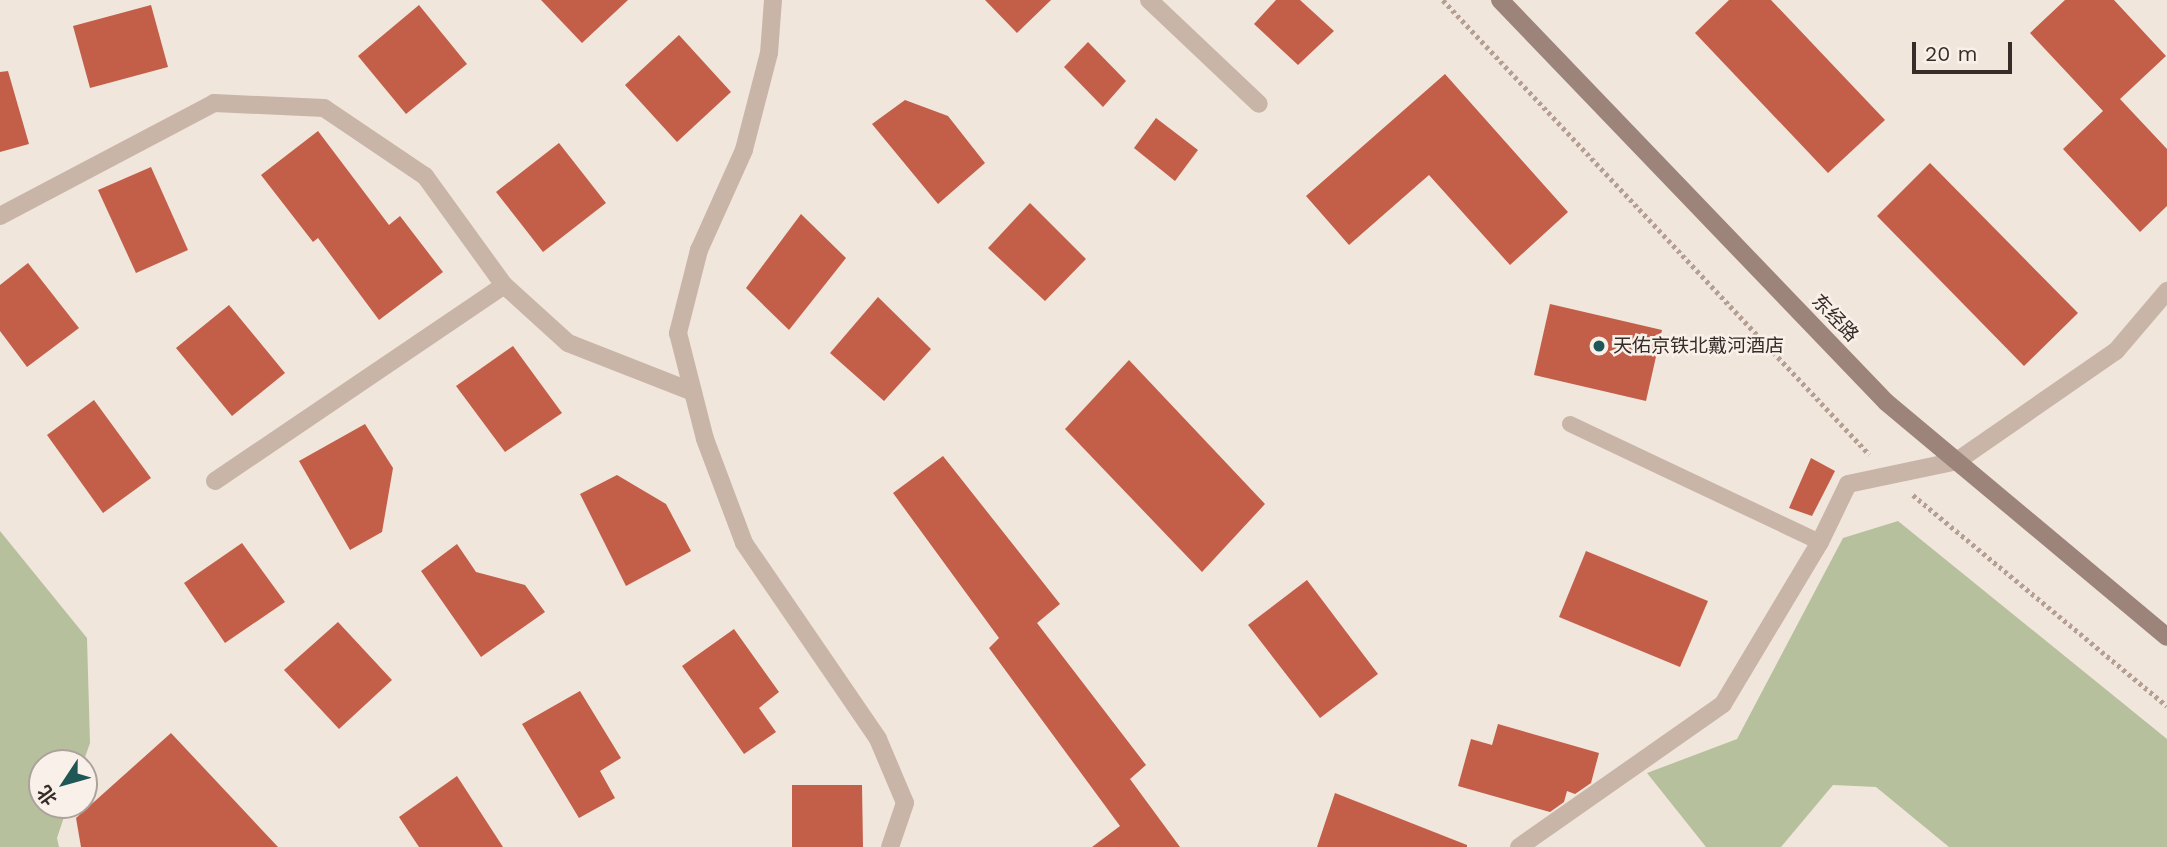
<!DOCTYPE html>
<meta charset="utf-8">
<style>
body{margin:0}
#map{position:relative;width:2167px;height:847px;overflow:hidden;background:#f1e6dc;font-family:"Work Sans","Noto Sans SC",sans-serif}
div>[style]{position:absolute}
.green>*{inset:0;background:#b7c09d}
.building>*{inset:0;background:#c35e49}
.path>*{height:4.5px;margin-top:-2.25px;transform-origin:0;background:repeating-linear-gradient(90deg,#b59f93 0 3.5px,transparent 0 7px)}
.service>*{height:16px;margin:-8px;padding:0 8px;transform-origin:8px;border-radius:8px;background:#c9b5a8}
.minor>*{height:18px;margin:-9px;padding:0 9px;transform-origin:9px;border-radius:9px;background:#c9b5a8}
.secondary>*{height:18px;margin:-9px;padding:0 9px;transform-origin:9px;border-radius:9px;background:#9d847a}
.dots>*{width:19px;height:19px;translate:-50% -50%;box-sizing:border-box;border:4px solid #f9f0e9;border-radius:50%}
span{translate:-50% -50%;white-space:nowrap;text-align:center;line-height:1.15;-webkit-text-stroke:5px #f9f0e9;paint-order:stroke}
.street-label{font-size:19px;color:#362c28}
.poi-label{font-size:19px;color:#362c28}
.left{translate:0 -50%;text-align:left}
.north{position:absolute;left:28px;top:749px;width:70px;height:70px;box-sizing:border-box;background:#f9f0e9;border:2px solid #aba29c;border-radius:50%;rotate:234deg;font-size:19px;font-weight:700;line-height:28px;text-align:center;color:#362c28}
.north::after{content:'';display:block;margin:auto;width:24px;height:32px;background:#1f5756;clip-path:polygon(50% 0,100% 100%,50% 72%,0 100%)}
.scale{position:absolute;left:1912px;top:42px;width:100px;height:32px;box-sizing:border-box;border:4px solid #362c28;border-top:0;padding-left:9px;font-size:21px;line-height:24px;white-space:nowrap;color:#362c28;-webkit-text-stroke:5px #f9f0e9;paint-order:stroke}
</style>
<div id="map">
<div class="green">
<i style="clip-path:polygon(1898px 521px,2167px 739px,2167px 847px,1949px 847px,1876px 787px,1833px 785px,1781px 847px,1706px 847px,1647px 773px,1737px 739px,1843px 538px)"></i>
<i style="clip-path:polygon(0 531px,87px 638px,90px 743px,83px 763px,42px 763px,42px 805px,68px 805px,57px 838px,59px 847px,0 847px)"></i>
</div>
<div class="building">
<i style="clip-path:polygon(541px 0,628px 0,582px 43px)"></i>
<i style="clip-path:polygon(985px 0,1051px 0,1017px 33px)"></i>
<i style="clip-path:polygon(1276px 0,1300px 0,1334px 31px,1298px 65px,1254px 24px)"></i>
<i style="clip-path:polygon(1729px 0,1771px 0,1885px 120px,1828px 173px,1695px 33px)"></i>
<i style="clip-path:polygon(2065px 0,2114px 0,2166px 56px,2120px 99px,2167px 149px,2167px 206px,2140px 232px,2063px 149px,2103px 111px,2030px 33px)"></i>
<i style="clip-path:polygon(151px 5px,168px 67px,90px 88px,73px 26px)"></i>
<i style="clip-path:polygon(419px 5px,467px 64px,406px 114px,358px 56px)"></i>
<i style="clip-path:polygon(679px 35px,731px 92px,677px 142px,625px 85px)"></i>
<i style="clip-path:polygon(1088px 42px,1126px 81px,1103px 107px,1064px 67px)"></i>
<i style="clip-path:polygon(8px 71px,29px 144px,0 152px,0 72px)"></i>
<i style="clip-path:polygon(1445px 74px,1568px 212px,1510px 265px,1429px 175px,1349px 245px,1306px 196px)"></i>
<i style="clip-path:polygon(905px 100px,948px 116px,985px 163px,938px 204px,872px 124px)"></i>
<i style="clip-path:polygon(1156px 118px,1198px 150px,1175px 181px,1134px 148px)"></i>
<i style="clip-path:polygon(318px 131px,389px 225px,400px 216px,443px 272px,379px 320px,318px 238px,313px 242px,261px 175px)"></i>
<i style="clip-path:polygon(559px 143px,606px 203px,543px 252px,496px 192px)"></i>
<i style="clip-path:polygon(1930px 163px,2078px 313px,2024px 366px,1877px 216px)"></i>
<i style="clip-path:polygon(151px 167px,188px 250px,136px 273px,98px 190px)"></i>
<i style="clip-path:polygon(1030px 203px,1086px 259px,1045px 301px,988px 248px)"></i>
<i style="clip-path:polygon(801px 214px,846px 258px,789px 330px,746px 288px)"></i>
<i style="clip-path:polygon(28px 263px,79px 328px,27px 367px,0 331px,0 285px)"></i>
<i style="clip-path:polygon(878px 297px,931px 349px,884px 401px,830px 353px)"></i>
<i style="clip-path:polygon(1550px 304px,1662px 330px,1646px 401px,1534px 375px)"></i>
<i style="clip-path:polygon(229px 305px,285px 373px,232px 416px,176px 348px)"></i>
<i style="clip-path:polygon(513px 346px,562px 413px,505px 452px,456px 386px)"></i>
<i style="clip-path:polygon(1129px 360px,1265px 504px,1202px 572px,1065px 429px)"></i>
<i style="clip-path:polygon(94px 400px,151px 478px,103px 513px,47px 435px)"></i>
<i style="clip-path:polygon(365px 424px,393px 468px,382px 532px,350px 550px,299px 461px)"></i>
<i style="clip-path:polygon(943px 456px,1060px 604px,1037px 623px,1146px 765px,1130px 779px,1180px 847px,1092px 847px,1120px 826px,989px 648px,999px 638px,893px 493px)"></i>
<i style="clip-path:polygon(1811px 458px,1835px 471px,1812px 516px,1789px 508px)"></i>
<i style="clip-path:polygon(617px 475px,666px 504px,691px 551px,626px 586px,580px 494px)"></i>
<i style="clip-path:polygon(242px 543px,285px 602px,225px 643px,184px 583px)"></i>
<i style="clip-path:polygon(457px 544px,476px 572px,525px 585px,545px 612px,481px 657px,421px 571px)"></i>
<i style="clip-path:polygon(1586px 551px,1708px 601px,1680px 667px,1559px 617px)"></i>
<i style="clip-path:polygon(1307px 580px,1378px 674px,1320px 718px,1248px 625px)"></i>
<i style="clip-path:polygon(338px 622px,392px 680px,339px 729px,284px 670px)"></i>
<i style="clip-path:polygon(734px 629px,779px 692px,759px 708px,776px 732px,744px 754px,682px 666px)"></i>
<i style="clip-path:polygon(580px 691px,621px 758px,600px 771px,615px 798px,579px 818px,522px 724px)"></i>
<i style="clip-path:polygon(1498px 724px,1599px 753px,1591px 783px,1575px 794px,1567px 791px,1564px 802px,1550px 812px,1458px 786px,1471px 739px,1492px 745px)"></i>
<i style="clip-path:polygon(171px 733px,278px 847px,81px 847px,76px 818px)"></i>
<i style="clip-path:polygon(457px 776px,503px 847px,419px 847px,399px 817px)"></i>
<i style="clip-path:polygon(792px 785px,862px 785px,863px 847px,792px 847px)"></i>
<i style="clip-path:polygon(1335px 793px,1467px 845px,1467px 847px,1317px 847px)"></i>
</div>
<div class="path">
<i style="left:1443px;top:0;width:623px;rotate:46.82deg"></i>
<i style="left:1913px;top:495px;width:330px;rotate:39.7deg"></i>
</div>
<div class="service">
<i style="left:1570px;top:424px;width:276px;rotate:25.3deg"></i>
</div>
<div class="minor">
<i style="left:773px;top:0;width:53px;rotate:94.3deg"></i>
<i style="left:769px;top:53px;width:100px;rotate:104.5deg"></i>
<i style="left:744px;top:150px;width:110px;rotate:114.2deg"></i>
<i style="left:699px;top:250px;width:86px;rotate:104.2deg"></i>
<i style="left:678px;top:333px;width:109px;rotate:75.7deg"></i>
<i style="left:705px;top:439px;width:111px;rotate:69.4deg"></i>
<i style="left:744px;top:543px;width:237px;rotate:55.6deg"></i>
<i style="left:878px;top:739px;width:69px;rotate:67.1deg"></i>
<i style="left:905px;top:803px;width:46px;rotate:108.8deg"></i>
<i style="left:1149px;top:0;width:151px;rotate:43.4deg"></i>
<i style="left:0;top:216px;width:242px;rotate:-27.8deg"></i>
<i style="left:214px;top:103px;width:110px;rotate:2.6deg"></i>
<i style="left:324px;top:108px;width:122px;rotate:34deg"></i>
<i style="left:425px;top:176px;width:135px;rotate:54.1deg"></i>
<i style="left:504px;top:285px;width:86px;rotate:42.2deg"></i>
<i style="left:568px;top:343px;width:134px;rotate:21.4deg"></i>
<i style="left:215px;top:481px;width:349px;rotate:-34.1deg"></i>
<i style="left:1519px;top:847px;width:249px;rotate:-35deg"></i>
<i style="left:1723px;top:704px;width:189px;rotate:-59.1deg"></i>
<i style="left:1820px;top:542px;width:64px;rotate:-64.2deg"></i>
<i style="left:1848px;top:484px;width:111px;rotate:-11.9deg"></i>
<i style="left:1957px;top:461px;width:193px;rotate:-34.7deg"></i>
<i style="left:2116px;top:351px;width:79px;rotate:-49.6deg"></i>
</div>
<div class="secondary">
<i style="left:1500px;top:0;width:557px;rotate:46.16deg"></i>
<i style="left:1886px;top:402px;width:366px;rotate:39.9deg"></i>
</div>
<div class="dots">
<i style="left:1599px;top:346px;background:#1f5756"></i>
</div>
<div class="street-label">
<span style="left:1835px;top:318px;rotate:46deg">东经路</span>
</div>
<div class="poi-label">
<span class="left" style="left:1613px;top:346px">天佑京铁北戴河酒店</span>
</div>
<div class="north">北</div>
<div class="scale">20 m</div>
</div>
